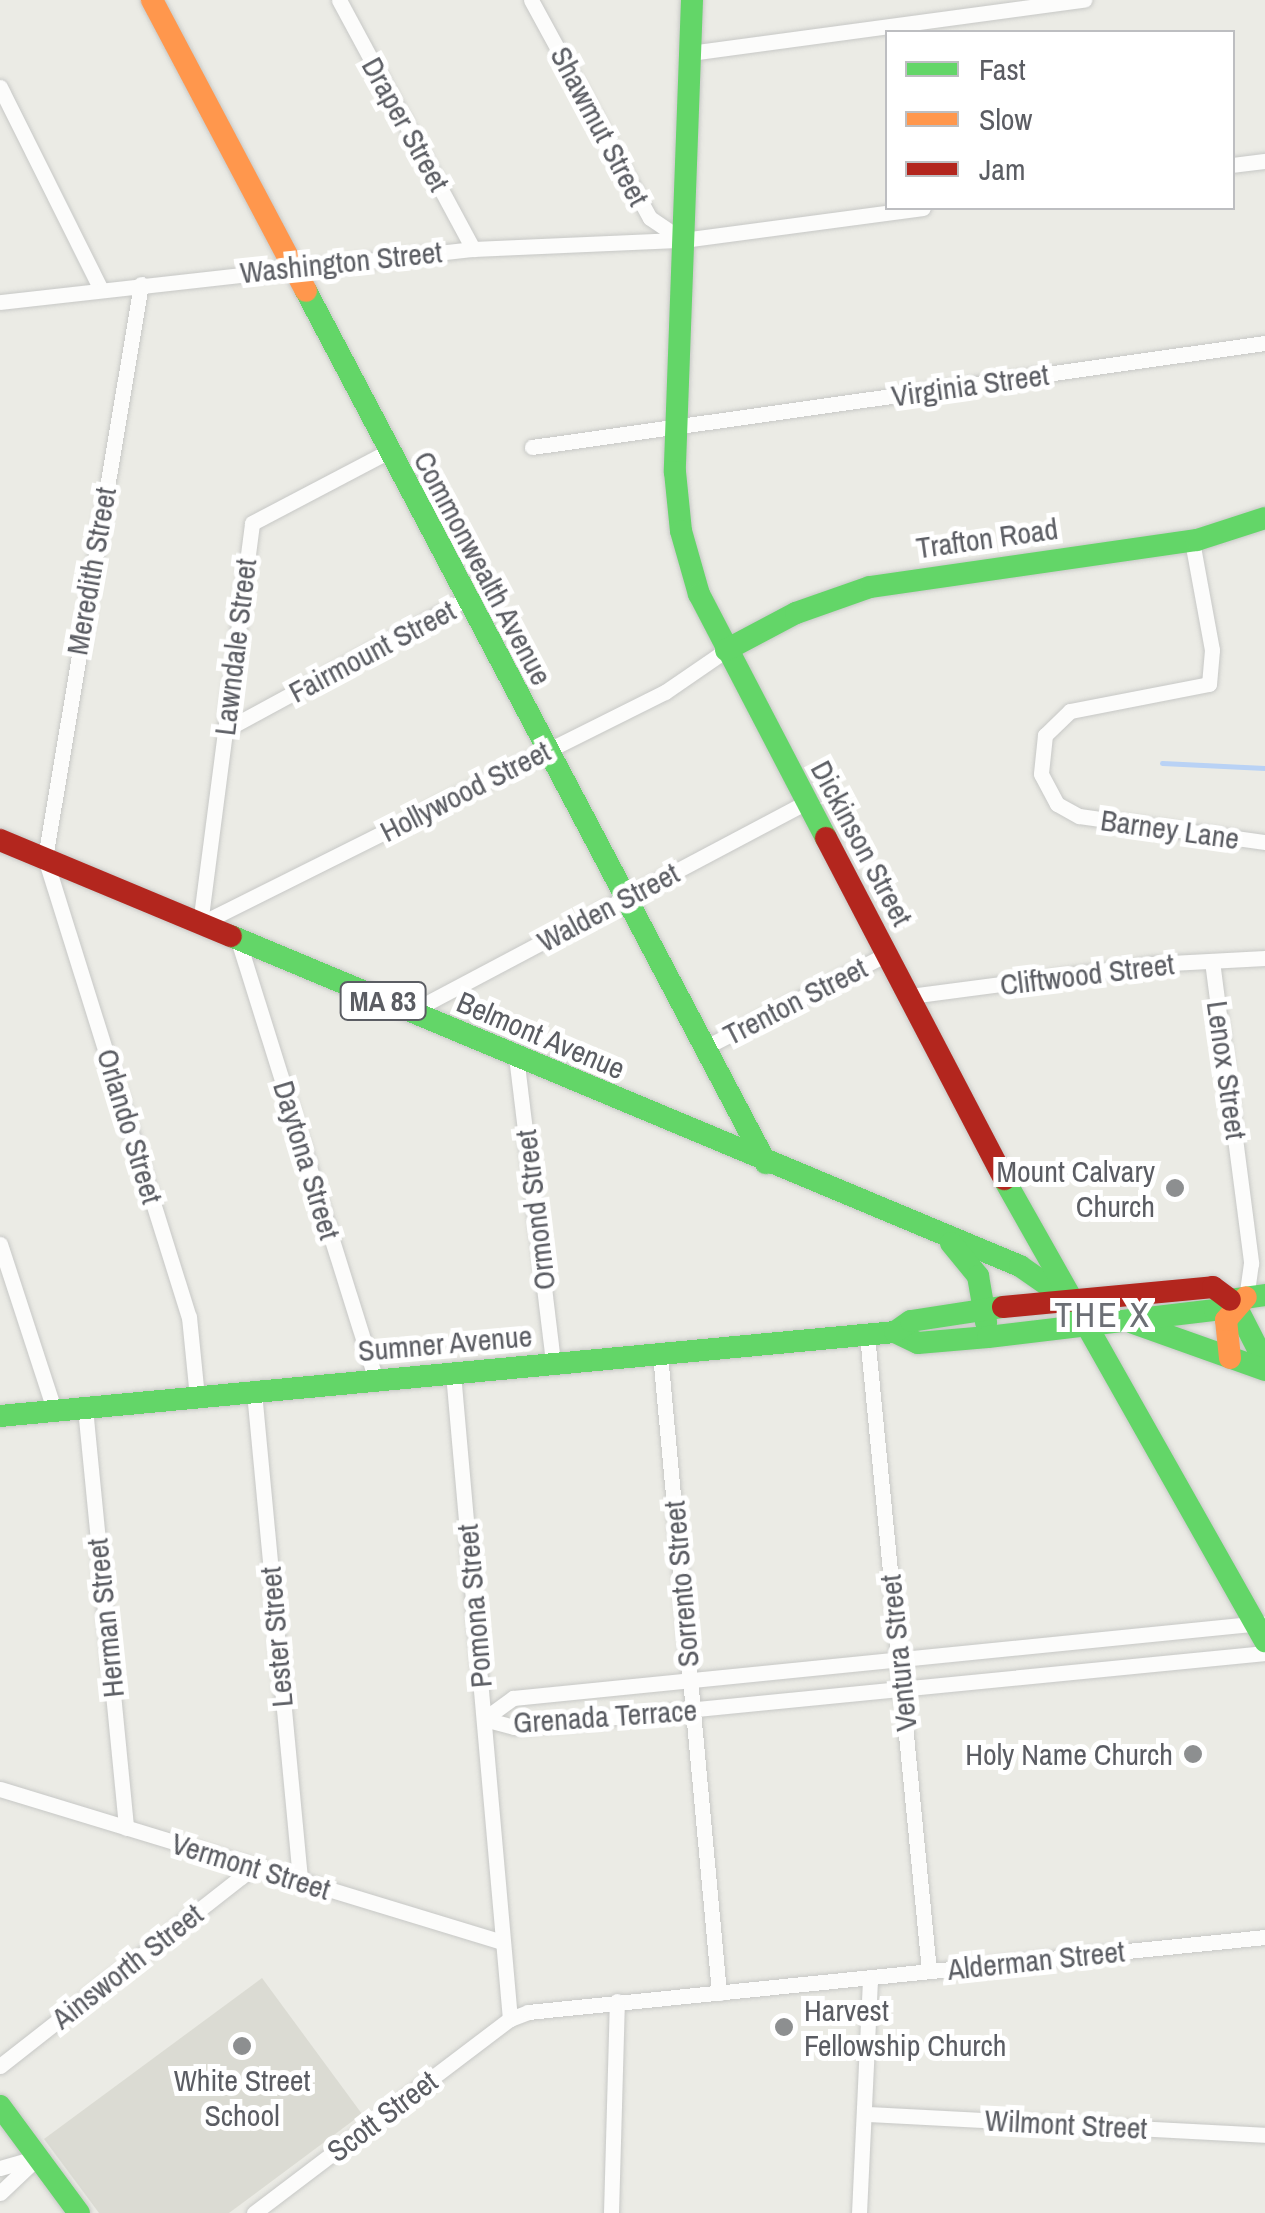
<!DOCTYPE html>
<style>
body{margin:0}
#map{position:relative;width:1265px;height:2213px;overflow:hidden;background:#ebebe5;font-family:"Archivo Narrow",sans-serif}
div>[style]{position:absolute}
.education>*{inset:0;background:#dbdbd3}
.stream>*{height:5px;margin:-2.5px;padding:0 2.5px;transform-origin:2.5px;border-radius:2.5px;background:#b9d2f5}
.roads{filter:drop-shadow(0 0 2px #c7c8c6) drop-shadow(0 0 2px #c7c8c6)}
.street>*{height:15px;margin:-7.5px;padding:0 7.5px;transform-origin:7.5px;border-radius:7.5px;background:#fcfcfb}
.fast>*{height:22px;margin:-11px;padding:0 11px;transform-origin:11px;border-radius:11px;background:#63d668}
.slow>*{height:22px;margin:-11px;padding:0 11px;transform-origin:11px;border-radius:11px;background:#ff974d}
.jam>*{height:22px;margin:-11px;padding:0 11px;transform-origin:11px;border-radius:11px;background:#b3261e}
.dots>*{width:28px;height:28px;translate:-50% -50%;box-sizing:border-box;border:5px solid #fff;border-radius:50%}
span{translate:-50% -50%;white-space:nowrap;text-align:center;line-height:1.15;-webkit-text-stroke:10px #fff;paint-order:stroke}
.shield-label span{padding:2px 8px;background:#fff;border:2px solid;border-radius:8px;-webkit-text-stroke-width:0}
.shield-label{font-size:28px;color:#5b5d63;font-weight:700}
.street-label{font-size:30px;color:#5b5d63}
.poi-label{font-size:30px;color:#5b5d63}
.right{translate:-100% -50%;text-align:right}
.left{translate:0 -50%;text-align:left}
.quarter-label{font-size:35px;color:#6c6f75;letter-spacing:2.5px}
.legend{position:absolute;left:885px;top:30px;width:350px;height:180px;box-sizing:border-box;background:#fff;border:2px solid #bdbec1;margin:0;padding:12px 18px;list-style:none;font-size:30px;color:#5b5d63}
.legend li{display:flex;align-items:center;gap:20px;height:50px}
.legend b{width:50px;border:2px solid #bdbec1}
</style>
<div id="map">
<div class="education">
<i style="clip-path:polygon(262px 1978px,362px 2114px,229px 2213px,99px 2213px,44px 2139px)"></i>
</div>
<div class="stream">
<i style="left:1162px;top:763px;width:103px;rotate:2.8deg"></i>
</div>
<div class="roads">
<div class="street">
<i style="left:339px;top:0;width:283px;rotate:61.7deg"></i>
<i style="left:531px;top:0;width:248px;rotate:61.4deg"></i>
<i style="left:650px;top:218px;width:36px;rotate:34deg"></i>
<i style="left:690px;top:53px;width:398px;rotate:-7.7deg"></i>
<i style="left:0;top:87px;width:225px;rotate:63.5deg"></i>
<i style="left:1232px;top:165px;width:33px;rotate:-7deg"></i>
<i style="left:141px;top:284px;width:582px;rotate:99.49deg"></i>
<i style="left:45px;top:858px;width:481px;rotate:72.6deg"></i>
<i style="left:189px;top:1317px;width:80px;rotate:84.3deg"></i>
<i style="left:0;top:302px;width:476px;rotate:-6.4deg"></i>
<i style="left:473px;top:249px;width:210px;rotate:-2.5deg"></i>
<i style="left:683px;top:240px;width:242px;rotate:-7.6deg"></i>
<i style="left:532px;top:447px;width:740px;rotate:-8.08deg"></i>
<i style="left:1192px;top:541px;width:111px;rotate:79.6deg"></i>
<i style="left:1212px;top:650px;width:34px;rotate:95deg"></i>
<i style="left:1209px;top:684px;width:142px;rotate:169deg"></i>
<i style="left:1070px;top:711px;width:35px;rotate:136deg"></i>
<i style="left:1045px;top:735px;width:39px;rotate:96deg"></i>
<i style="left:1041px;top:774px;width:34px;rotate:62deg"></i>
<i style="left:1057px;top:804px;width:25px;rotate:29deg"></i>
<i style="left:1079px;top:816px;width:188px;rotate:8deg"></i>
<i style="left:225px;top:730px;width:274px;rotate:-28.5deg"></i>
<i style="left:200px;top:924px;width:520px;rotate:-26.52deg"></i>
<i style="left:665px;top:692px;width:74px;rotate:-34.5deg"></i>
<i style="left:200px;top:924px;width:404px;rotate:-82.6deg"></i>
<i style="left:252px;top:523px;width:153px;rotate:-27.7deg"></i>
<i style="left:238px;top:940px;width:461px;rotate:72.6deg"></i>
<i style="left:1212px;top:961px;width:305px;rotate:82.6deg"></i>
<i style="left:1251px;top:1263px;width:34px;rotate:98deg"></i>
<i style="left:910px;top:996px;width:244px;rotate:-7.5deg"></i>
<i style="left:1152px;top:964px;width:113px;rotate:-3deg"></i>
<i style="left:410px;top:1012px;width:449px;rotate:-27.9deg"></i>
<i style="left:704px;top:1048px;width:206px;rotate:-27.2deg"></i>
<i style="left:516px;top:1056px;width:309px;rotate:83.1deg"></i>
<i style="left:0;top:1244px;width:177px;rotate:71.9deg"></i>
<i style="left:867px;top:1335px;width:639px;rotate:84.43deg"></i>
<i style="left:660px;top:1354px;width:642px;rotate:84.72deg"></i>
<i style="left:453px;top:1373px;width:649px;rotate:84.96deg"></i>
<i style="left:254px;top:1392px;width:492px;rotate:84.6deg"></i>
<i style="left:85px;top:1408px;width:422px;rotate:84.4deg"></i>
<i style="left:484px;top:1719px;width:36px;rotate:-36deg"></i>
<i style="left:513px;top:1698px;width:752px;rotate:-5.73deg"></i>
<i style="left:484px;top:1719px;width:31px;rotate:15deg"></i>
<i style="left:514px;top:1727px;width:755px;rotate:-5.63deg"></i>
<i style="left:0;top:1789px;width:525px;rotate:16.95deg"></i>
<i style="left:0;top:2066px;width:323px;rotate:-38.1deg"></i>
<i style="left:866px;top:2114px;width:400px;rotate:3deg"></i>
<i style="left:0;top:2168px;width:40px;rotate:-16deg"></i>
<i style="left:0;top:2193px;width:52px;rotate:-43.5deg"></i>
<i style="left:254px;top:2213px;width:321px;rotate:-37.2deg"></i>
<i style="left:510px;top:2019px;width:19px;rotate:-21deg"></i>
<i style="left:528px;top:2012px;width:741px;rotate:-5.81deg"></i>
<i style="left:611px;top:2213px;width:212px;rotate:-88.4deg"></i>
<i style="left:859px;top:2213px;width:236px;rotate:-87.3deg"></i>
</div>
<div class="fast">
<i style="left:692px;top:0;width:472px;rotate:92.1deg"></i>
<i style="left:675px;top:472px;width:59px;rotate:84.2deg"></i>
<i style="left:681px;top:531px;width:66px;rotate:74.1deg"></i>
<i style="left:699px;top:594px;width:275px;rotate:62.5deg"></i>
<i style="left:306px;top:291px;width:986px;rotate:62.19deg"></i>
<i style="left:726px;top:650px;width:79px;rotate:-27.9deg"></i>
<i style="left:796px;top:613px;width:78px;rotate:-19.4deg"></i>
<i style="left:870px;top:587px;width:330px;rotate:-8.2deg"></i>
<i style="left:1197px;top:540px;width:71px;rotate:-17.9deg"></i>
<i style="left:231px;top:936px;width:855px;rotate:22.7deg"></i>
<i style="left:1020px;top:1266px;width:56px;rotate:34.8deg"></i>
<i style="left:1004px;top:1179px;width:531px;rotate:60.54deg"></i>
<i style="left:951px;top:1243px;width:43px;rotate:50.7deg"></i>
<i style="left:978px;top:1276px;width:47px;rotate:80.1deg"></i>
<i style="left:1238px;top:1310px;width:59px;rotate:63deg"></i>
<i style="left:1133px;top:1323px;width:140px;rotate:19.6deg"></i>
<i style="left:895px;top:1332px;width:25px;rotate:26deg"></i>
<i style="left:918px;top:1343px;width:70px;rotate:-4.9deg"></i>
<i style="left:988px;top:1337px;width:229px;rotate:-6.8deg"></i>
<i style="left:1215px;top:1310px;width:18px;rotate:-34deg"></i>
<i style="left:1230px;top:1300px;width:35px;rotate:-8deg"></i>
<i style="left:0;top:1416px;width:899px;rotate:-5.36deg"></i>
<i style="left:895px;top:1332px;width:19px;rotate:-35deg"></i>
<i style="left:911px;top:1321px;width:93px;rotate:-8.7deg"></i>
<i style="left:0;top:2106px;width:133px;rotate:53.6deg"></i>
</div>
<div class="slow">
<i style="left:152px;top:0;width:329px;rotate:62.1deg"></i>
<i style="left:1230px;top:1358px;width:38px;rotate:-96deg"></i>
<i style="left:1226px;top:1320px;width:30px;rotate:-49deg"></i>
</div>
<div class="jam">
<i style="left:826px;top:838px;width:385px;rotate:62.4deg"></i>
<i style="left:0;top:840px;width:250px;rotate:22.6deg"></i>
<i style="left:1003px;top:1307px;width:211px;rotate:-5.4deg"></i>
<i style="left:1213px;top:1287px;width:21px;rotate:37deg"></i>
</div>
</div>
<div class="dots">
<i style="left:1175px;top:1188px;background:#8d8f90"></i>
<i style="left:1193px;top:1754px;background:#8d8f90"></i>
<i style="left:784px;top:2027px;background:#8d8f90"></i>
<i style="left:242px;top:2046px;background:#8d8f90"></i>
</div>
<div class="shield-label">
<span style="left:383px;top:1001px">MA 83</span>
</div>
<div class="street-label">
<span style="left:406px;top:124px;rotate:61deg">Draper Street</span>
<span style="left:600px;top:126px;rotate:62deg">Shawmut Street</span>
<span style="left:341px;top:262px;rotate:-6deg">Washington Street</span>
<span style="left:970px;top:385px;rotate:-8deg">Virginia Street</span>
<span style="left:987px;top:538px;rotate:-8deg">Trafton Road</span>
<span style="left:483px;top:568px;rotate:62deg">Commonwealth Avenue</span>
<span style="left:91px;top:571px;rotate:-80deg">Meredith Street</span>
<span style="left:235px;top:647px;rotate:-83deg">Lawndale Street</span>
<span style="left:372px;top:651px;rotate:-28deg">Fairmount Street</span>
<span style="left:465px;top:791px;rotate:-27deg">Hollywood Street</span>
<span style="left:1170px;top:829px;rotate:8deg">Barney Lane</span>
<span style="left:862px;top:843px;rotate:62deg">Dickinson Street</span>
<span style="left:608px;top:907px;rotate:-28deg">Walden Street</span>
<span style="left:1087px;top:974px;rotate:-7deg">Cliftwood Street</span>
<span style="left:795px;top:1001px;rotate:-27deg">Trenton Street</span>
<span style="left:541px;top:1035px;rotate:23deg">Belmont Avenue</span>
<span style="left:1227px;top:1070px;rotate:82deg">Lenox Street</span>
<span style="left:130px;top:1126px;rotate:73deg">Orlando Street</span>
<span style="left:307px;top:1160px;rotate:73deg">Daytona Street</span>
<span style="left:535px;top:1210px;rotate:-97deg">Ormond Street</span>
<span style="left:445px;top:1343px;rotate:-5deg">Sumner Avenue</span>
<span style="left:681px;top:1584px;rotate:-95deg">Sorrento Street</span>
<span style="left:474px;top:1606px;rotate:-95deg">Pomona Street</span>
<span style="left:105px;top:1618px;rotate:-96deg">Herman Street</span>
<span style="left:276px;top:1637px;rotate:-95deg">Lester Street</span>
<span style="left:898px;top:1653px;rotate:-96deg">Ventura Street</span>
<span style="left:605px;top:1716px;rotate:-4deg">Grenada Terrace</span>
<span style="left:251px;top:1866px;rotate:17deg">Vermont Street</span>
<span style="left:1036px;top:1960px;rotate:-6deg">Alderman Street</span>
<span style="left:127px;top:1966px;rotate:-38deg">Ainsworth Street</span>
<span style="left:382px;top:2116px;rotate:-37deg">Scott Street</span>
<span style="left:1066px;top:2124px;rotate:3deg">Wilmont Street</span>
</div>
<div class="poi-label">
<span class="right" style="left:1155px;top:1188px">Mount Calvary<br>Church</span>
<span class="right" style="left:1173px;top:1754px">Holy Name Church</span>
<span class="left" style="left:804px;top:2027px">Harvest<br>Fellowship Church</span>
<span style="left:242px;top:2097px">White Street<br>School</span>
</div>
<div class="quarter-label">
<span style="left:1103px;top:1315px">THE X</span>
</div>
<ul class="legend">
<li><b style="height:12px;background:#63d668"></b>Fast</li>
<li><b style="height:12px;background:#ff974d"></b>Slow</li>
<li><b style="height:12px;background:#b3261e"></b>Jam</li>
</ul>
</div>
